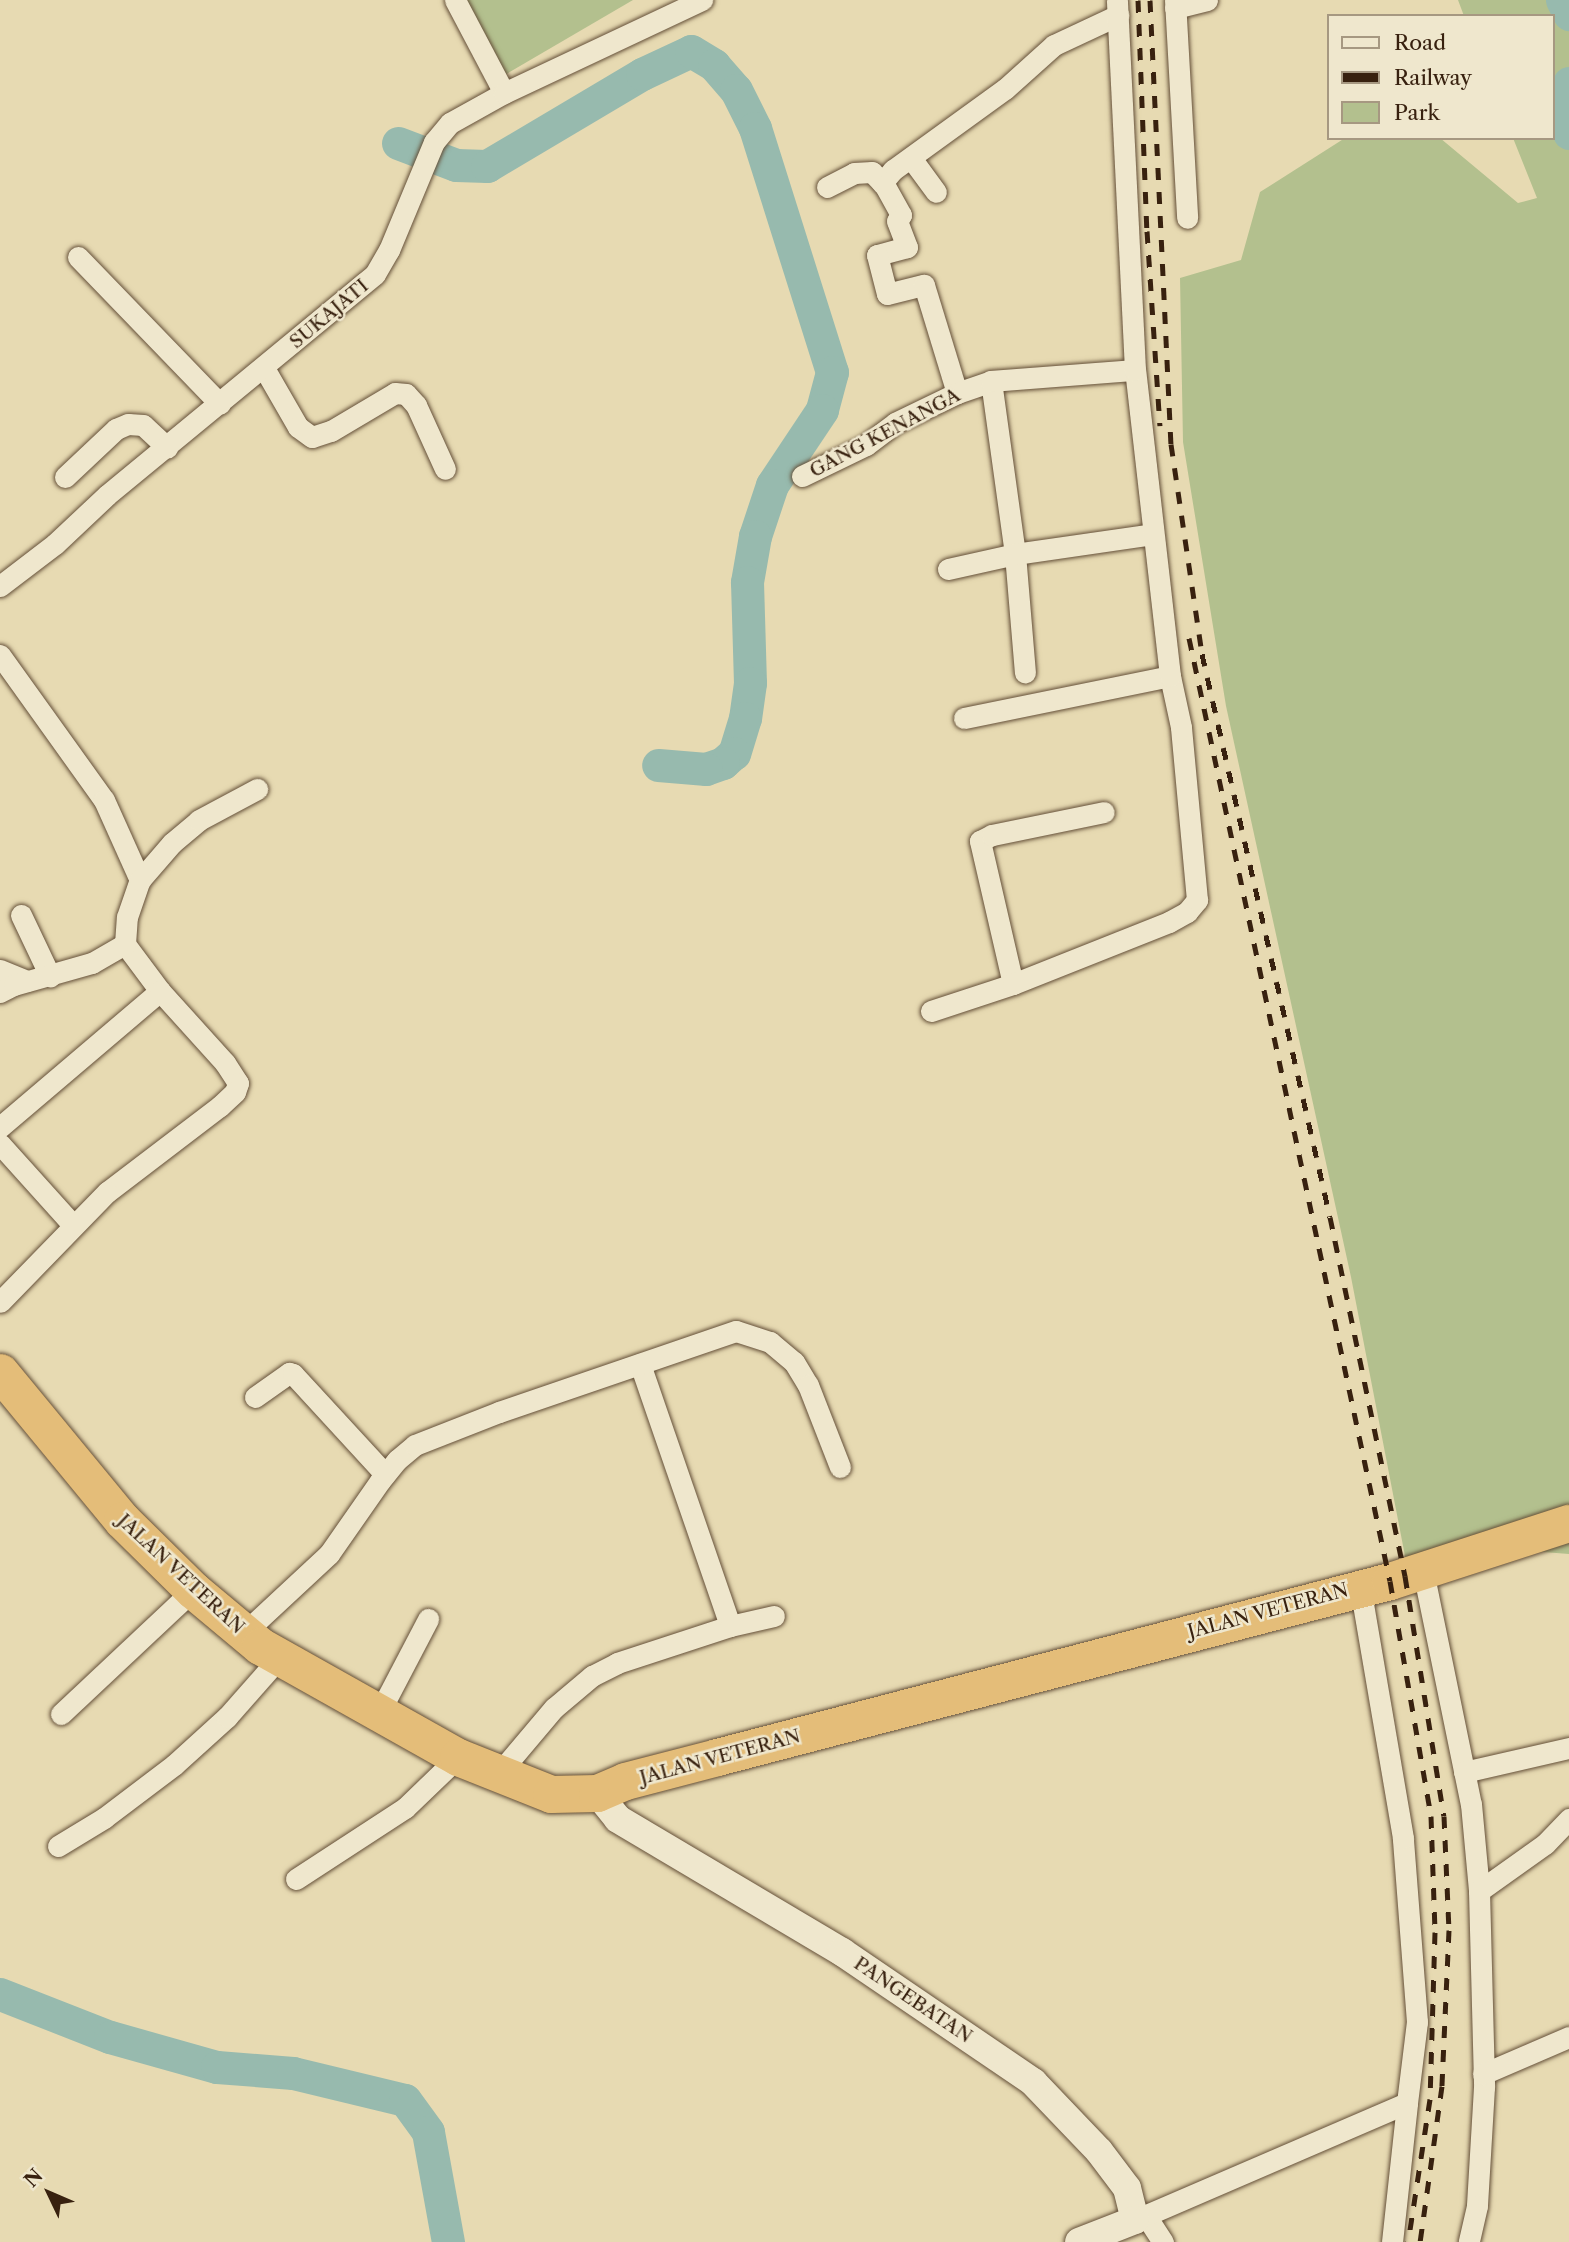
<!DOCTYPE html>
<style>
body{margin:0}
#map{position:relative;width:1569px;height:2242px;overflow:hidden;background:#e7dab2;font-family:"Libre Caslon Text",serif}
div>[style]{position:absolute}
.green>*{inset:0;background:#b3c08e}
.river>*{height:33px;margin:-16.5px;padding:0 16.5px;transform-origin:16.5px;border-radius:16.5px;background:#97baae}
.roads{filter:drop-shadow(0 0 2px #644f38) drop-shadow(0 0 2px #644f38)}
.street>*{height:21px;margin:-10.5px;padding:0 10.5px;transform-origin:10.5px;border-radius:10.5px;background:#efe7cd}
.secondary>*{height:28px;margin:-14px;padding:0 14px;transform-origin:14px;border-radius:14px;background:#efe7cd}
.highway>*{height:37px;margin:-18.5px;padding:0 18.5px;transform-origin:18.5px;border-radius:18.5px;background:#e4bd79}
.rail>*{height:5px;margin-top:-2.5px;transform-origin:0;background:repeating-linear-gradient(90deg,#38210f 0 12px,transparent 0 24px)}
span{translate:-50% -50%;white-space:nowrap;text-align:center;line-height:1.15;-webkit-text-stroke:5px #efe7cd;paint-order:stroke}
.street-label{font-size:19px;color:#38210f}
.legend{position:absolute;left:1327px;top:14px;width:228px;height:126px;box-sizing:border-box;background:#efe7cd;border:2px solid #a69881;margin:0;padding:9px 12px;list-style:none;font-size:21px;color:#38210f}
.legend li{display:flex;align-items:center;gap:14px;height:35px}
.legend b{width:35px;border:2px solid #a69881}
.north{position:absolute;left:14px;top:2158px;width:70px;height:70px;-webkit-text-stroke:5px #efe7cd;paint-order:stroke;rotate:314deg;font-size:19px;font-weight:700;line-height:28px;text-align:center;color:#38210f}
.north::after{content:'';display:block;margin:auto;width:24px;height:32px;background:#38210f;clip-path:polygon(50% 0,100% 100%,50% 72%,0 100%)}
</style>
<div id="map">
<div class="green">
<i style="clip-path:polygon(462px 0,633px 0,503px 76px)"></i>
<i style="clip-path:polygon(1458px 0,1562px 0,1569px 14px,1569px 1554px,1517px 1550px,1411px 1587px,1351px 1277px,1226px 706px,1183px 442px,1180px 278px,1241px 260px,1260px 192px,1345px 138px,1440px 138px,1518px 203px,1537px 198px,1513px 138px,1553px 138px,1553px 16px,1464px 16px)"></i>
</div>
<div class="river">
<i style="left:1562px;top:0;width:16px;rotate:63deg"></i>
<i style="left:1569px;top:83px;width:50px;rotate:90deg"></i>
<i style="left:398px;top:143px;width:62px;rotate:20.8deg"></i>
<i style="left:456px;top:165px;width:31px;rotate:2deg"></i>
<i style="left:487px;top:166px;width:180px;rotate:-30.7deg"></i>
<i style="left:642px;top:74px;width:54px;rotate:-25.1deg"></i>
<i style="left:691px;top:51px;width:27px;rotate:31deg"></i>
<i style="left:714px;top:65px;width:33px;rotate:49deg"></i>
<i style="left:736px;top:90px;width:42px;rotate:63.4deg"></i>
<i style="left:755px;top:128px;width:256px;rotate:72.5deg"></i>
<i style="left:832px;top:372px;width:39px;rotate:105deg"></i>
<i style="left:822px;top:410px;width:90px;rotate:123.7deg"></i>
<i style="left:772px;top:485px;width:54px;rotate:108.4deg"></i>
<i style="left:755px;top:536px;width:47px;rotate:99.9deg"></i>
<i style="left:747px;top:582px;width:101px;rotate:88.3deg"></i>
<i style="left:750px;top:683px;width:35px;rotate:98deg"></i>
<i style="left:745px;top:718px;width:37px;rotate:107deg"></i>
<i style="left:734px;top:753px;width:15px;rotate:138deg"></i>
<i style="left:723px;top:763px;width:18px;rotate:161deg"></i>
<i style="left:706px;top:769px;width:48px;rotate:-175.2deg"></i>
<i style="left:0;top:1994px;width:118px;rotate:21.4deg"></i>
<i style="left:110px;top:2037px;width:111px;rotate:15.7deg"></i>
<i style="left:217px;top:2067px;width:76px;rotate:4.5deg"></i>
<i style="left:293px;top:2073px;width:115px;rotate:13.6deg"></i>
<i style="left:405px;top:2100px;width:39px;rotate:54deg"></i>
<i style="left:428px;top:2132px;width:112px;rotate:79.7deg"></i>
</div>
<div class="roads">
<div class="street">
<i style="left:455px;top:0;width:105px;rotate:62.2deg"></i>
<i style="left:1175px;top:0;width:218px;rotate:86.8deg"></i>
<i style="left:1175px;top:8px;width:33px;rotate:-14deg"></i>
<i style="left:911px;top:158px;width:42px;rotate:53.7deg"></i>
<i style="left:882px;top:183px;width:17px;rotate:-50deg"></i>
<i style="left:893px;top:170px;width:138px;rotate:-35.9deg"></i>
<i style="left:1005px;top:89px;width:66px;rotate:-41.9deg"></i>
<i style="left:1054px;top:45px;width:71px;rotate:-25.1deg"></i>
<i style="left:827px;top:187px;width:30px;rotate:-27deg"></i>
<i style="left:854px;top:173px;width:18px;rotate:-3deg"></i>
<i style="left:872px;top:172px;width:19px;rotate:47deg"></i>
<i style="left:885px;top:186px;width:33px;rotate:61deg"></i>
<i style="left:901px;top:215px;width:7px;rotate:124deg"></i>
<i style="left:897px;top:221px;width:28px;rotate:69deg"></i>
<i style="left:907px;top:247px;width:31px;rotate:165deg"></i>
<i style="left:877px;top:255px;width:40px;rotate:75.6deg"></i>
<i style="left:887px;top:294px;width:38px;rotate:-14deg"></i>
<i style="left:924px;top:285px;width:113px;rotate:73deg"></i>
<i style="left:78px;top:257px;width:204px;rotate:46deg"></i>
<i style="left:264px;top:368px;width:68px;rotate:60deg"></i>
<i style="left:298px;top:427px;width:17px;rotate:36deg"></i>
<i style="left:312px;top:437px;width:20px;rotate:-18deg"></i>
<i style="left:331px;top:431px;width:74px;rotate:-30.7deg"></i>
<i style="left:395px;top:393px;width:11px;rotate:5deg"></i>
<i style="left:406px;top:394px;width:15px;rotate:48deg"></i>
<i style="left:416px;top:405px;width:70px;rotate:65.6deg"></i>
<i style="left:991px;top:381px;width:175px;rotate:82.1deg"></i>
<i style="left:1015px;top:554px;width:119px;rotate:85.2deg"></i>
<i style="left:802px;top:476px;width:71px;rotate:-25.8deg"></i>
<i style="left:866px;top:445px;width:36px;rotate:-37deg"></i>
<i style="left:895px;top:423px;width:69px;rotate:-25.8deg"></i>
<i style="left:957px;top:393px;width:36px;rotate:-19deg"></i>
<i style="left:991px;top:381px;width:144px;rotate:-4.4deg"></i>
<i style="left:65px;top:477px;width:70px;rotate:-43.3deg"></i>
<i style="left:116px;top:429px;width:13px;rotate:-23deg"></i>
<i style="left:128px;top:424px;width:15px;rotate:4deg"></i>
<i style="left:143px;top:425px;width:33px;rotate:43deg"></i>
<i style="left:948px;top:569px;width:69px;rotate:-12.6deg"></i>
<i style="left:1015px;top:554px;width:139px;rotate:-8.2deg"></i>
<i style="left:0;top:586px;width:69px;rotate:-37.4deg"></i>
<i style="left:55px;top:544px;width:71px;rotate:-43.3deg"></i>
<i style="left:107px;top:495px;width:347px;rotate:-39.5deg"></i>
<i style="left:375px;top:274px;width:28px;rotate:-60deg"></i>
<i style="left:389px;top:250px;width:117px;rotate:-67.4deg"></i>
<i style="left:434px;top:142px;width:25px;rotate:-50deg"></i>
<i style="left:450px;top:123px;width:62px;rotate:-29.1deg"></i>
<i style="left:504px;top:93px;width:219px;rotate:-25.2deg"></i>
<i style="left:0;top:655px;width:178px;rotate:54.4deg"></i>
<i style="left:104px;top:800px;width:88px;rotate:65.8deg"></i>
<i style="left:964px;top:718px;width:210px;rotate:-11.5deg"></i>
<i style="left:21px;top:915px;width:68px;rotate:64.6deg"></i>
<i style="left:0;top:970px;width:29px;rotate:22deg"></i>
<i style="left:1013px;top:984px;width:147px;rotate:-103deg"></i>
<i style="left:980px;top:841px;width:13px;rotate:-27deg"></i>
<i style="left:992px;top:835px;width:114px;rotate:-11.6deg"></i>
<i style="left:160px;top:991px;width:59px;rotate:-126.7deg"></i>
<i style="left:125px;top:944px;width:27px;rotate:-86deg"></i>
<i style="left:127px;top:917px;width:39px;rotate:-71deg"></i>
<i style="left:140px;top:880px;width:49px;rotate:-49.1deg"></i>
<i style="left:172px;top:843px;width:35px;rotate:-40deg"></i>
<i style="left:199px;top:820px;width:66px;rotate:-28.1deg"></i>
<i style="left:0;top:992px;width:16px;rotate:-27deg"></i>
<i style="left:14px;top:985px;width:81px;rotate:-15.8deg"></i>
<i style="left:92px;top:963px;width:38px;rotate:-30deg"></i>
<i style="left:931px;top:1011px;width:86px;rotate:-18.2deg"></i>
<i style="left:1013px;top:984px;width:168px;rotate:-21.7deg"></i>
<i style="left:1169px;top:922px;width:21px;rotate:-29deg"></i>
<i style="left:1187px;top:912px;width:16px;rotate:-50deg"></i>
<i style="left:1197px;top:900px;width:174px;rotate:-95.3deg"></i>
<i style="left:1181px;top:727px;width:52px;rotate:-102.2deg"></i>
<i style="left:1170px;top:676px;width:308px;rotate:-96.5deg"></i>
<i style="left:1135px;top:370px;width:370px;rotate:-92.8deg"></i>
<i style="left:0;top:1127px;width:210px;rotate:-40.4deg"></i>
<i style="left:160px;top:991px;width:97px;rotate:47.9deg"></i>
<i style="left:225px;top:1063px;width:24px;rotate:57deg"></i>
<i style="left:238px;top:1083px;width:9px;rotate:108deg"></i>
<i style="left:235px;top:1092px;width:21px;rotate:137deg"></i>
<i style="left:220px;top:1106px;width:142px;rotate:142.7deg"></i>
<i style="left:107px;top:1192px;width:153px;rotate:134.2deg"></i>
<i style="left:0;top:1144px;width:109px;rotate:48deg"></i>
<i style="left:640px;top:1364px;width:277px;rotate:71deg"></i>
<i style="left:255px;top:1397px;width:42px;rotate:-35.2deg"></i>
<i style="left:289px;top:1373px;width:4px;rotate:14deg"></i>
<i style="left:293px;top:1374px;width:136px;rotate:47.4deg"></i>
<i style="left:1423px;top:1571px;width:238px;rotate:78.4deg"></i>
<i style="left:1471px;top:1804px;width:87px;rotate:84.7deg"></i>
<i style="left:1479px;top:1891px;width:196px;rotate:88.5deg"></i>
<i style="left:1484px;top:2087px;width:119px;rotate:93.4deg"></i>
<i style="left:1477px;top:2206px;width:37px;rotate:103deg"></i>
<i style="left:244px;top:1633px;width:116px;rotate:-42.9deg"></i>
<i style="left:329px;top:1554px;width:89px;rotate:-55.1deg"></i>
<i style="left:380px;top:1481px;width:27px;rotate:-51deg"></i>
<i style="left:397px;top:1460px;width:23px;rotate:-40deg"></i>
<i style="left:415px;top:1445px;width:90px;rotate:-21.4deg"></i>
<i style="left:499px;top:1412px;width:250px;rotate:-18.9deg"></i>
<i style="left:736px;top:1331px;width:36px;rotate:18deg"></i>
<i style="left:770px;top:1342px;width:31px;rotate:40deg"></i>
<i style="left:794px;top:1362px;width:27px;rotate:59deg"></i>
<i style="left:808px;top:1385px;width:88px;rotate:68.7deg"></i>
<i style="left:380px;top:1711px;width:104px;rotate:-62.4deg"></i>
<i style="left:61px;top:1714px;width:181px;rotate:-43.2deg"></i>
<i style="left:1464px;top:1772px;width:108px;rotate:-12.9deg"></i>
<i style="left:499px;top:1773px;width:85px;rotate:-49.8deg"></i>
<i style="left:554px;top:1708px;width:50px;rotate:-40.1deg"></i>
<i style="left:592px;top:1676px;width:28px;rotate:-27deg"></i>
<i style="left:617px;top:1663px;width:119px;rotate:-18.1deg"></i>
<i style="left:730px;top:1626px;width:45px;rotate:-12.8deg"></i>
<i style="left:58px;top:1846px;width:54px;rotate:-31.3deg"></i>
<i style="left:104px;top:1818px;width:88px;rotate:-37.1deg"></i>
<i style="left:174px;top:1765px;width:72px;rotate:-42.2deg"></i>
<i style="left:227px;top:1717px;width:79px;rotate:-48.6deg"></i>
<i style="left:296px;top:1879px;width:130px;rotate:-33.1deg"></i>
<i style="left:405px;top:1808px;width:74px;rotate:-43.9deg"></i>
<i style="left:1479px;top:1891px;width:81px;rotate:-35.5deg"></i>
<i style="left:1545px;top:1844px;width:35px;rotate:-46deg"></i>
<i style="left:1483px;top:2074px;width:94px;rotate:-23.3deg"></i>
<i style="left:1146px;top:2216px;width:31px;rotate:57deg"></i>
<i style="left:1135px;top:2220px;width:296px;rotate:-23.3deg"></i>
<i style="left:1407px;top:2103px;width:82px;rotate:-83deg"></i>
<i style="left:1417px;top:2022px;width:185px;rotate:-94.4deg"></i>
<i style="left:1403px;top:1838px;width:255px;rotate:-99.7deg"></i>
<i style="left:1392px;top:2242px;width:140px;rotate:-83.8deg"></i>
</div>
<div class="secondary">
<i style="left:597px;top:1793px;width:33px;rotate:51deg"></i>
<i style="left:618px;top:1819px;width:261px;rotate:30.7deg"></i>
<i style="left:842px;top:1952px;width:231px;rotate:34.2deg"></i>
<i style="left:1033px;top:2082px;width:95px;rotate:46.3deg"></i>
<i style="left:1099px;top:2151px;width:46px;rotate:52.9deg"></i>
<i style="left:1127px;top:2188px;width:33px;rotate:76deg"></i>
<i style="left:1135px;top:2220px;width:60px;rotate:158.6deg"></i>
</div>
<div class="highway">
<i style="left:0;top:1372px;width:192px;rotate:50.5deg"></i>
<i style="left:122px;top:1520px;width:100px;rotate:44.6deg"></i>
<i style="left:193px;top:1590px;width:87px;rotate:39.9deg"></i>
<i style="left:260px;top:1646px;width:227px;rotate:29.3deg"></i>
<i style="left:458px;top:1757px;width:100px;rotate:21.7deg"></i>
<i style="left:551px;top:1794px;width:46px;rotate:-1.2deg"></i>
<i style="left:597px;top:1793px;width:30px;rotate:-23deg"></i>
<i style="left:625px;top:1781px;width:95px;rotate:-14.6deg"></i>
<i style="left:717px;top:1757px;width:696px;rotate:-14.66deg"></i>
<i style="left:1390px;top:1581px;width:188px;rotate:-18deg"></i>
</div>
</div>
<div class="rail">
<i style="left:1138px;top:0;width:231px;rotate:87.8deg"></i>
<i style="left:1147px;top:231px;width:195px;rotate:86.2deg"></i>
<i style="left:1150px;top:0;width:444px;rotate:87.3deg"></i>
<i style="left:1171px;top:444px;width:212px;rotate:81.6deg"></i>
<i style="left:1202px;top:654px;width:577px;rotate:77.19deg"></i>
<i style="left:1330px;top:1217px;width:367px;rotate:78.2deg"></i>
<i style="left:1405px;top:1576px;width:243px;rotate:80.8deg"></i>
<i style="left:1444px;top:1816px;width:114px;rotate:87.5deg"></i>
<i style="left:1449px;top:1930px;width:156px;rotate:92.6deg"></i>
<i style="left:1442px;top:2086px;width:158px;rotate:98deg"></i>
<i style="left:1189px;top:638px;width:964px;rotate:77.97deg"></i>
<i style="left:1390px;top:1581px;width:239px;rotate:80.1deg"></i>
<i style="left:1431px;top:1816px;width:116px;rotate:88deg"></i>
<i style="left:1435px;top:1932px;width:167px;rotate:91.7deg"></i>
<i style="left:1430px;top:2099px;width:145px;rotate:98.7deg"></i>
</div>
<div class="street-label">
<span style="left:329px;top:314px;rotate:-40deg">SUKAJATI</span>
<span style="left:885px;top:433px;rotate:-28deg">GANG KENANGA</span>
<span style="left:181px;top:1574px;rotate:43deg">JALAN VETERAN</span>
<span style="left:1268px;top:1611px;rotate:-15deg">JALAN VETERAN</span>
<span style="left:720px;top:1757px;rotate:-15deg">JALAN VETERAN</span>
<span style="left:913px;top:2000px;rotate:34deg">PANGEBATAN</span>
</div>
<ul class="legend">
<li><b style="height:9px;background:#efe7cd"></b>Road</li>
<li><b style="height:9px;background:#38210f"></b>Railway</li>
<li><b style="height:19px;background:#b3c08e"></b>Park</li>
</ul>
<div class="north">N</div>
</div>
